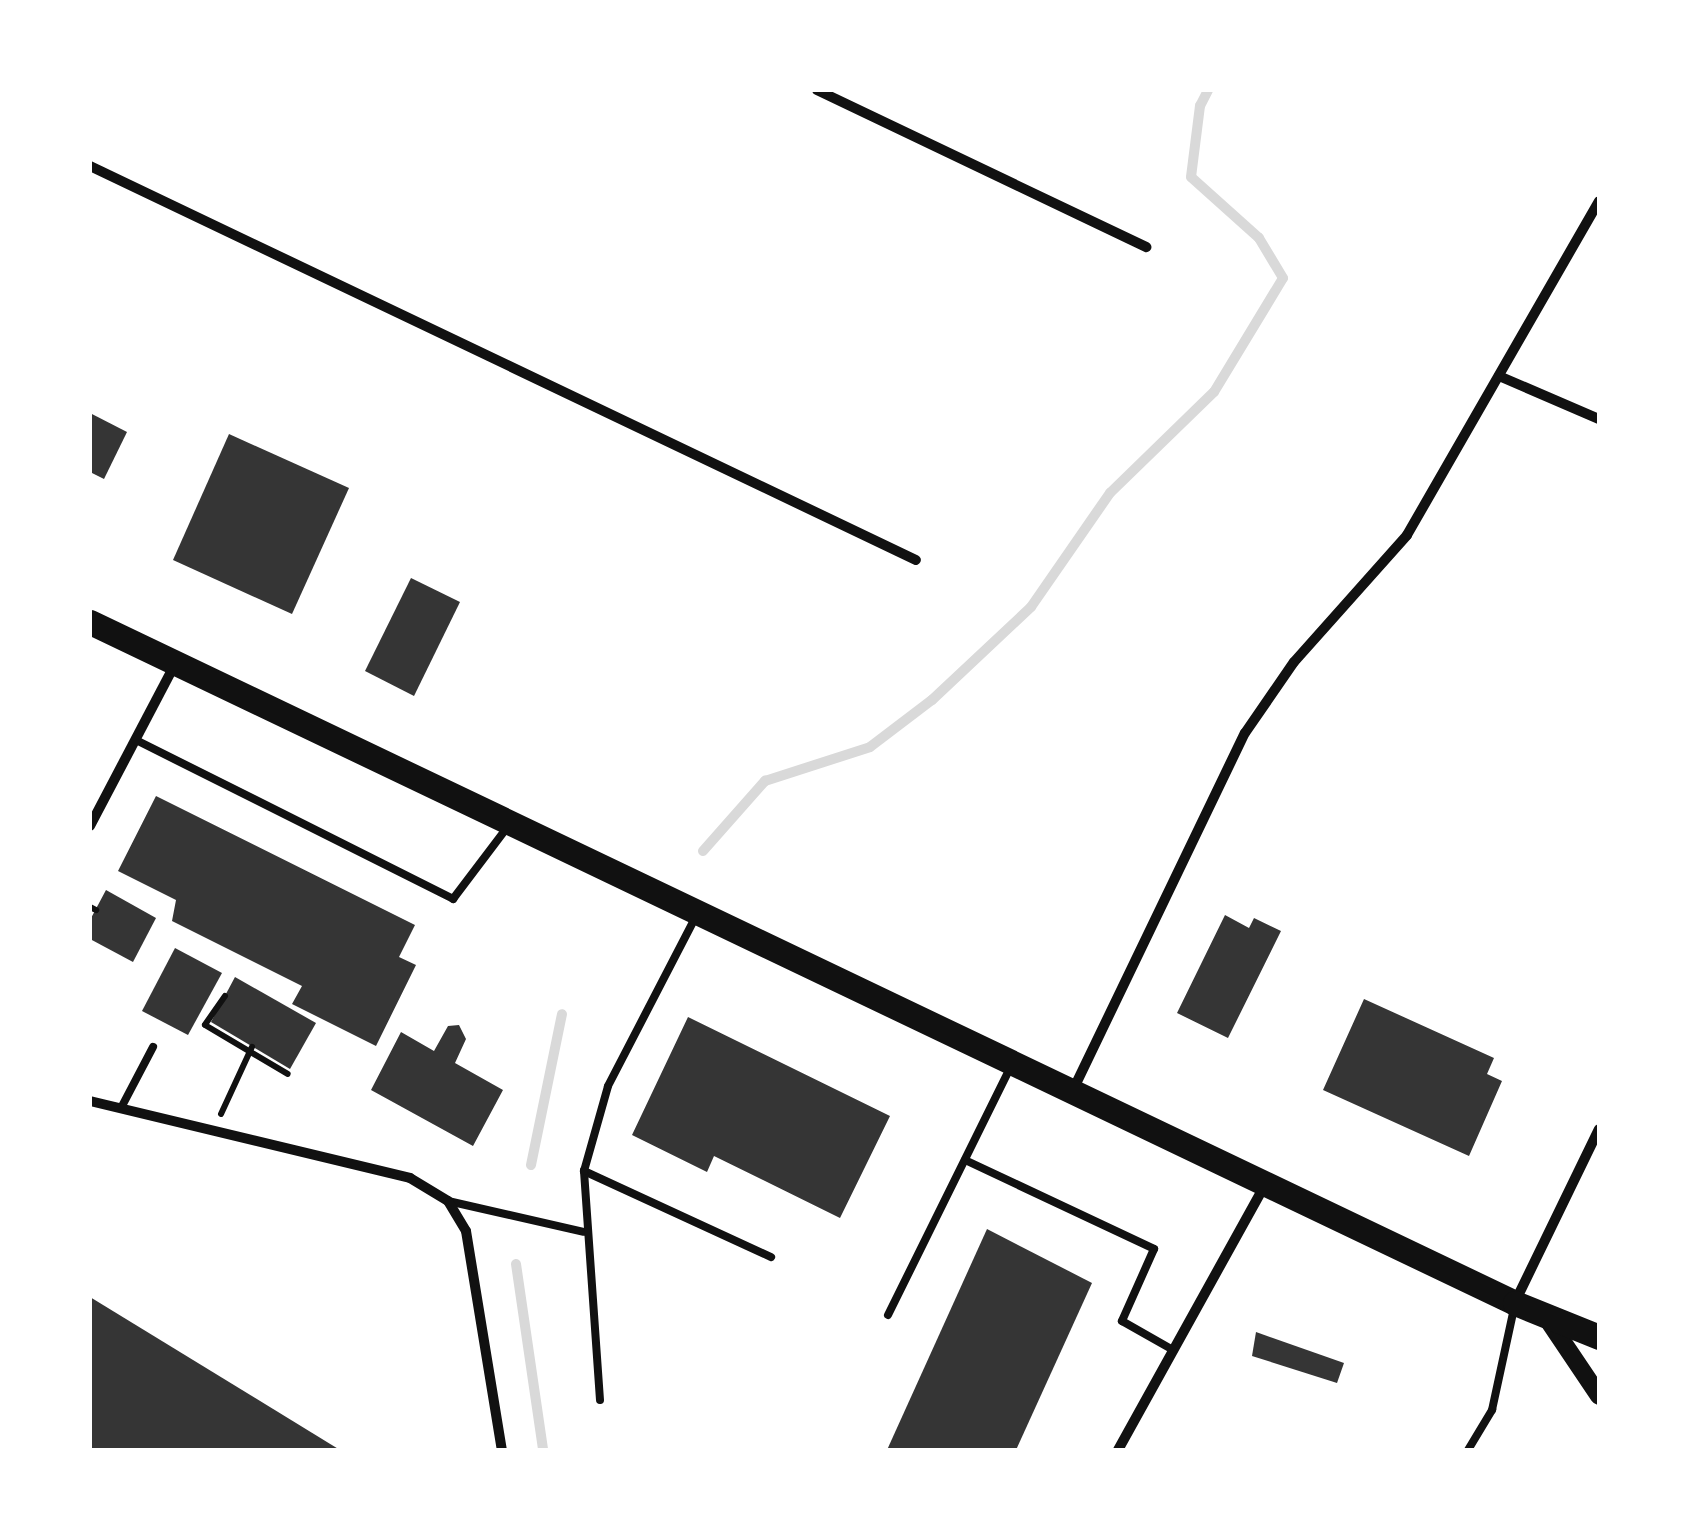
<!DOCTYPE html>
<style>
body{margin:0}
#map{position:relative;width:1689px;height:1540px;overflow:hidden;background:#fff;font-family:Inter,sans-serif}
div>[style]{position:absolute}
.stream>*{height:10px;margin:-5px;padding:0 5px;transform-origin:5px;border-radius:5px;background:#d9d9d9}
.building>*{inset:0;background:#353535}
.path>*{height:6px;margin:-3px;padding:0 3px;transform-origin:3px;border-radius:3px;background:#111}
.service>*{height:8px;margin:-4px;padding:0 4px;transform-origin:4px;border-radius:4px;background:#111}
.minor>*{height:10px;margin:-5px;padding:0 5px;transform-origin:5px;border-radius:5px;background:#111}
.tertiary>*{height:18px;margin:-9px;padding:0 9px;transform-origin:9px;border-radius:9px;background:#111}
.primary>*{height:25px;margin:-12.5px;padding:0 12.5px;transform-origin:12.5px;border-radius:12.5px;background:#111}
span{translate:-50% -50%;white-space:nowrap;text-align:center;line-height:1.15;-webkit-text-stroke:8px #fff;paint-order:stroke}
.frame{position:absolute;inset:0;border:92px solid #fff;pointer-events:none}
</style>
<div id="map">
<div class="stream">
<i style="left:703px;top:851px;width:94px;rotate:-48.5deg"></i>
<i style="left:765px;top:781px;width:110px;rotate:-17.9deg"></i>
<i style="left:870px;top:747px;width:78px;rotate:-37.2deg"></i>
<i style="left:932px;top:700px;width:136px;rotate:-43.2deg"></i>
<i style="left:1031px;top:607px;width:139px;rotate:-55.3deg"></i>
<i style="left:1110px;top:493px;width:145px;rotate:-44.2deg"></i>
<i style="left:1214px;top:392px;width:133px;rotate:-58.8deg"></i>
<i style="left:1283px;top:278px;width:47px;rotate:-121deg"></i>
<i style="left:1259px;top:238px;width:91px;rotate:-138.1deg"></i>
<i style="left:1191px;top:177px;width:72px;rotate:-82.8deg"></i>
<i style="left:1200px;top:106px;width:18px;rotate:-63deg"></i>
<i style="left:531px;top:1165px;width:154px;rotate:-78.4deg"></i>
<i style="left:516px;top:1264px;width:188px;rotate:81.7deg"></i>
</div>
<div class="building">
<i style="clip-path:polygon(90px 413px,127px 432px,104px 479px,90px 472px)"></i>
<i style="clip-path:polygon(229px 434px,349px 488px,292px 614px,173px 560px)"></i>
<i style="clip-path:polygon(411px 578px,460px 602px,414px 696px,365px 671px)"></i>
<i style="clip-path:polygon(156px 796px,415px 925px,399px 957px,416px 965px,376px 1046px,292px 1004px,302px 986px,172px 921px,176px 900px,118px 871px)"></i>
<i style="clip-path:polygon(106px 890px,156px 918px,133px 962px,90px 939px,90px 920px)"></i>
<i style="clip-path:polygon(1225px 915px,1249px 928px,1254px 918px,1281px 931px,1228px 1038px,1177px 1013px)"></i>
<i style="clip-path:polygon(175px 948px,222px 973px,188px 1035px,142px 1011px)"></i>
<i style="clip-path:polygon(235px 977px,316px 1023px,290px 1069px,211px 1022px)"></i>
<i style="clip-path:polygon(1364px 999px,1494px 1058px,1487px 1074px,1502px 1081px,1469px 1156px,1323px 1090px)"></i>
<i style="clip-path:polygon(688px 1017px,890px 1116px,840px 1218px,714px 1156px,707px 1172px,632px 1135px)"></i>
<i style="clip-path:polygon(459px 1025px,466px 1039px,455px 1063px,503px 1090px,473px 1146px,371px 1090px,401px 1032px,434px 1051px,448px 1026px)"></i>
<i style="clip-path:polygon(987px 1229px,1092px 1283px,1016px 1450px,887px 1450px)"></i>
<i style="clip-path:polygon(90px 1297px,340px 1450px,90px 1450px)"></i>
<i style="clip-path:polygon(1256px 1332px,1344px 1363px,1337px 1383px,1252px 1356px)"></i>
</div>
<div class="path">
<i style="left:90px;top:907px;width:7px;rotate:27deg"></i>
<i style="left:225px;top:996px;width:35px;rotate:125deg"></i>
<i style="left:205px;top:1025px;width:96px;rotate:30.6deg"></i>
<i style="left:221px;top:1114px;width:74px;rotate:-65.2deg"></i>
</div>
<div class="service">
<i style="left:136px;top:740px;width:355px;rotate:26.6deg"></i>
<i style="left:453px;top:899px;width:93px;rotate:-52.9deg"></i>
<i style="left:121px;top:1108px;width:69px;rotate:-62.3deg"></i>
<i style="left:965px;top:1160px;width:209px;rotate:25.2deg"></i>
<i style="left:1154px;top:1249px;width:79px;rotate:114deg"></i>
<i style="left:1122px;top:1321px;width:59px;rotate:29.6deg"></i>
<i style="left:584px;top:1171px;width:206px;rotate:24.7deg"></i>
<i style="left:448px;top:1201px;width:139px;rotate:12.8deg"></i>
<i style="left:888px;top:1315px;width:278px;rotate:-63.7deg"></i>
<i style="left:600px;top:1400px;width:230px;rotate:-94deg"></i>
<i style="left:584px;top:1171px;width:88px;rotate:-74.2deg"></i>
<i style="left:608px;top:1086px;width:191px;rotate:-62.6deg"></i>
<i style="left:1468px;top:1450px;width:47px;rotate:-59deg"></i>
<i style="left:1492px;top:1410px;width:104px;rotate:-77.8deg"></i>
</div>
<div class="minor">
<i style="left:817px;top:90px;width:365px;rotate:25.5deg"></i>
<i style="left:90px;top:166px;width:915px;rotate:25.5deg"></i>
<i style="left:1499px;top:376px;width:109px;rotate:23.3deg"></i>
<i style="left:90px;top:826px;width:183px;rotate:-62.3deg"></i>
<i style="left:1073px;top:1090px;width:396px;rotate:-64.3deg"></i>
<i style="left:1245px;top:733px;width:86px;rotate:-55.4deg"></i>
<i style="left:1294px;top:662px;width:170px;rotate:-48.3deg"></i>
<i style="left:1407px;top:535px;width:385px;rotate:-60.1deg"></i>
<i style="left:90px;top:1101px;width:329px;rotate:13.5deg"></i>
<i style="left:410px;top:1178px;width:44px;rotate:31.2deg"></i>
<i style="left:448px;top:1201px;width:35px;rotate:59deg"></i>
<i style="left:466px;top:1231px;width:222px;rotate:80.7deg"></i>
<i style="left:1515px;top:1302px;width:192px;rotate:-64.1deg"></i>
<i style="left:1118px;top:1450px;width:301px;rotate:-61deg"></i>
</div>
<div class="tertiary">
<i style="left:1546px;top:1317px;width:95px;rotate:56.1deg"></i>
</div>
<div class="primary">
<i style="left:90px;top:622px;width:1579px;rotate:25.54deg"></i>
<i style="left:1515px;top:1303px;width:91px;rotate:22deg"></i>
</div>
<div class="frame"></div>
</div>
